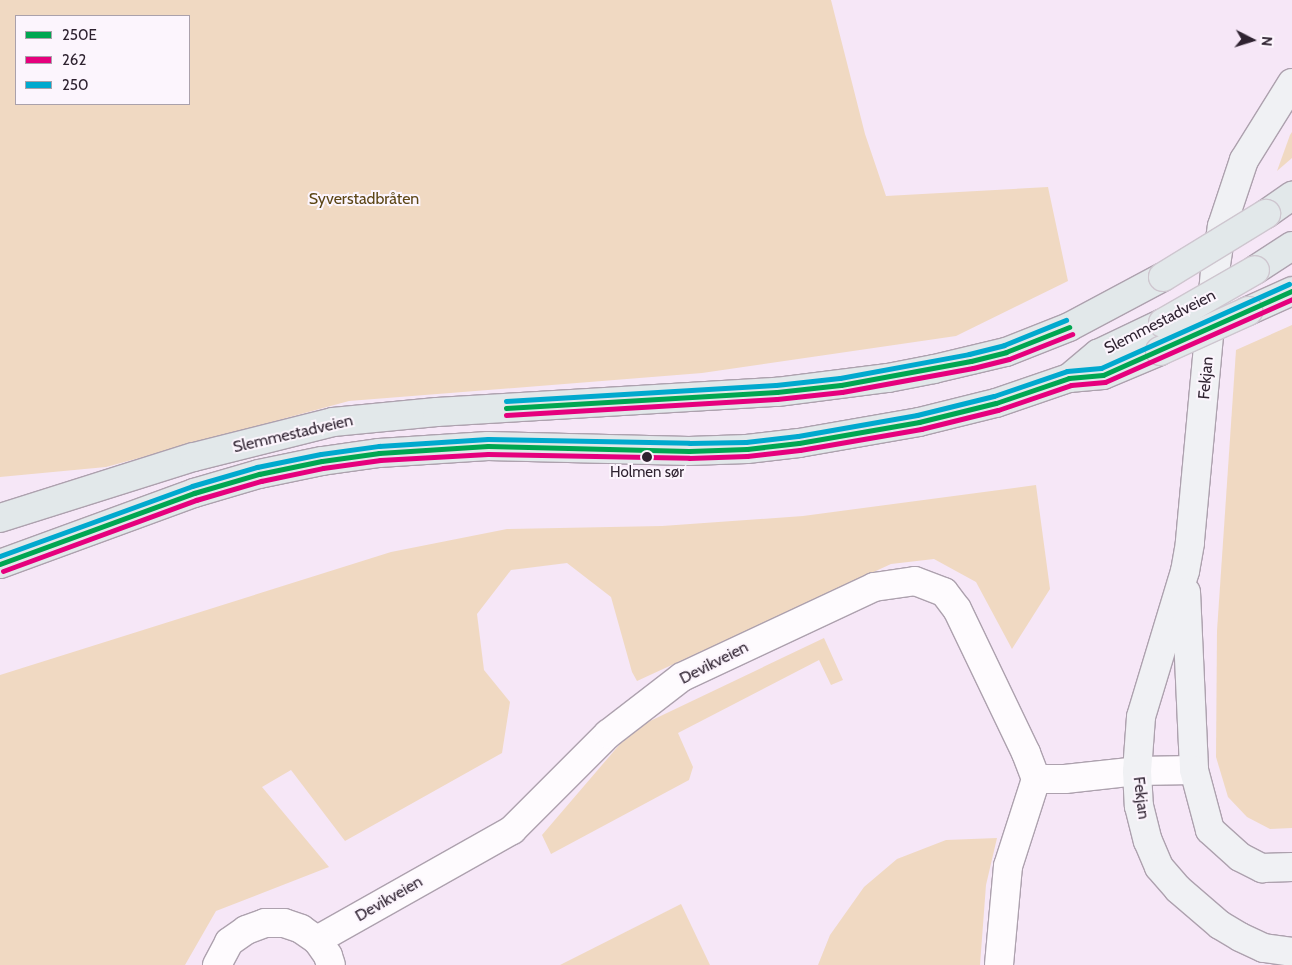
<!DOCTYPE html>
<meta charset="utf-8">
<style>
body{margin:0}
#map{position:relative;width:1292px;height:965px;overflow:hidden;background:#f6e7f7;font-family:Cabin,sans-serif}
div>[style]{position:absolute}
.green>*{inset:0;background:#f0d9c2}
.roads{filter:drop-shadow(1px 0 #ada1ae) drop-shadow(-1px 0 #ada1ae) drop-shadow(0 1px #ada1ae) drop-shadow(0 -1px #ada1ae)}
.street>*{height:28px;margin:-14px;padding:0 14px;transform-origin:14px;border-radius:14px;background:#fefbfe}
.secondary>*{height:28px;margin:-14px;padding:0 14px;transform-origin:14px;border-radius:14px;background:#f0f1f4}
.primary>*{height:28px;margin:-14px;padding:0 14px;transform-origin:14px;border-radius:14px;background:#e2e8ea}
.bridges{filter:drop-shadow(1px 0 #cec6cf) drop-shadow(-1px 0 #cec6cf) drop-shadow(0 1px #cec6cf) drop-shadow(0 -1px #cec6cf)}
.primary-bridge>*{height:28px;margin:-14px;padding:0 14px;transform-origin:14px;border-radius:14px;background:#e2e8ea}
.bus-1>*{height:5px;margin:-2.5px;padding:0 2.5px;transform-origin:2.5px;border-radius:2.5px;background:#00a651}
.bus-2>*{height:5px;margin:-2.5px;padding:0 2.5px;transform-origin:2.5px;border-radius:2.5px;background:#e5007d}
.bus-3>*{height:5px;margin:-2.5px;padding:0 2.5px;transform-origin:2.5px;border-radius:2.5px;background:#00a9ce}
.dots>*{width:14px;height:14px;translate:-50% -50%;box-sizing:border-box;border:2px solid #fcf5fd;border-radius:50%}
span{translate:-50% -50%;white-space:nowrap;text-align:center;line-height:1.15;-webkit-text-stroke:4px #fcf5fd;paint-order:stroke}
.bus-label{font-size:15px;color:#2f2331}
.park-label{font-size:16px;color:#5c4616}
.street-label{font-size:16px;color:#2f2331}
.legend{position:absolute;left:15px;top:15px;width:175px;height:90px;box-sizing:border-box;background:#fcf5fd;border:1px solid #aaa1ab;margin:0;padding:6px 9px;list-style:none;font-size:15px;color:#2f2331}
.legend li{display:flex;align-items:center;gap:10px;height:25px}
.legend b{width:25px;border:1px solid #aaa1ab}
.north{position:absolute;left:1227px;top:15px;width:50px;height:50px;-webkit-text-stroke:4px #fcf5fd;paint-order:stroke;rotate:95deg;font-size:14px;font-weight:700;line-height:20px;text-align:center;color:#2f2331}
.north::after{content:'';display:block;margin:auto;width:18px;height:22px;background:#2f2331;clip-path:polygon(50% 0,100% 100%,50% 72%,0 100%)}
</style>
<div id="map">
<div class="green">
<div style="clip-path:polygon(evenodd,0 0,831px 0,865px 134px,886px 196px,1048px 187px,1068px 281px,956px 336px,702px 373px,349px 401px,106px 467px,0 477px,0 0,16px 16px,189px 16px,189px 104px,16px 104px,16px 16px)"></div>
<div style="clip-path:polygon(1292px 132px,1292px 158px,1277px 171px,1290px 135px)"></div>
<div style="clip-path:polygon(1292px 325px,1292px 828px,1270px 829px,1247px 817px,1228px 797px,1216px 757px,1217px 631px,1236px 350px)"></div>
<div style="clip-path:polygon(1036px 485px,1050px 589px,1012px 649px,976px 582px,934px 559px,891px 564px,637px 681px,632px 672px,611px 597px,567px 563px,511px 570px,477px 614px,484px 670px,510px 702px,502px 753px,345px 841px,291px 770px,262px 787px,329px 867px,216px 911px,185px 965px,0 965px,0 675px,391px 552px,507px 529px,662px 526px,803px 516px)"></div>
<div style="clip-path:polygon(824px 638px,843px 680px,831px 685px,819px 660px,678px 733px,693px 767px,689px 780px,551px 854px,542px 835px,620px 744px,648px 722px)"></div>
<div style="clip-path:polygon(997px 838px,986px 885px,980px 965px,818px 965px,830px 935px,864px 887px,897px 859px,946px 840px)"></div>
<div style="clip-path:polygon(681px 904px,710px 965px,560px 965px)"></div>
</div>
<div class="roads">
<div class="street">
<div style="left:1036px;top:779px;width:29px"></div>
<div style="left:1065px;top:779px;width:72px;rotate:-6.3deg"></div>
<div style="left:1137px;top:771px;width:57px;rotate:-1deg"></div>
<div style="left:317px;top:940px;width:224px;rotate:-29.4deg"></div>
<div style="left:512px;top:830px;width:136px;rotate:-45deg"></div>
<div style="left:608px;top:734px;width:93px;rotate:-37.6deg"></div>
<div style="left:682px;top:677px;width:212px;rotate:-25.1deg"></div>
<div style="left:874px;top:587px;width:41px;rotate:-8.3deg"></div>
<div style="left:915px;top:581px;width:31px;rotate:21deg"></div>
<div style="left:944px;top:592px;width:21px;rotate:53deg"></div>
<div style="left:957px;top:609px;width:160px;rotate:64.4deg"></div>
<div style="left:1026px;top:753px;width:28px;rotate:69deg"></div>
<div style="left:1036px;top:779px;width:91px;rotate:107.8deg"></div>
<div style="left:1008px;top:866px;width:99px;rotate:95.2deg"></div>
<div style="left:217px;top:965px;width:26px;rotate:-62deg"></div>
<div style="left:229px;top:942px;width:21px;rotate:-35deg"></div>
<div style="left:246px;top:930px;width:20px;rotate:-20deg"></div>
<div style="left:265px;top:923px;width:19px"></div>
<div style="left:284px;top:923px;width:18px;rotate:19deg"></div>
<div style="left:301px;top:929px;width:19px;rotate:35deg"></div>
<div style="left:317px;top:940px;width:19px;rotate:55deg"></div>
<div style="left:328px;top:956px;width:9px;rotate:72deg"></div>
</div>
<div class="secondary">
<div style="left:1292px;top:83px;width:91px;rotate:121.9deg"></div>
<div style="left:1244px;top:160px;width:70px;rotate:108.4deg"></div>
<div style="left:1222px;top:226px;width:46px;rotate:98.8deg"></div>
<div style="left:1215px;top:271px;width:273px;rotate:95.3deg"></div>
<div style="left:1190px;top:543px;width:28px;rotate:100deg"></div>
<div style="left:1185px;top:571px;width:152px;rotate:106.8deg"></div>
<div style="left:1141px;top:717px;width:54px;rotate:94.2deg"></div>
<div style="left:1137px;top:771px;width:35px;rotate:87deg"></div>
<div style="left:1139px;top:806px;width:36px;rotate:76deg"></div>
<div style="left:1148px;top:841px;width:28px;rotate:67deg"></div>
<div style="left:1159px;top:867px;width:29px;rotate:49deg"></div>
<div style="left:1178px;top:889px;width:55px;rotate:40.6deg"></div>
<div style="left:1220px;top:925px;width:23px;rotate:31deg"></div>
<div style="left:1240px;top:937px;width:26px;rotate:25deg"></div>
<div style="left:1264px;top:948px;width:28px;rotate:8deg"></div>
<div style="left:1186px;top:592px;width:178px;rotate:87.4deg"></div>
<div style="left:1194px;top:770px;width:62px;rotate:75.1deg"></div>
<div style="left:1210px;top:830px;width:40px;rotate:42deg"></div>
<div style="left:1240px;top:857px;width:25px;rotate:27deg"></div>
<div style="left:1262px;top:868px;width:30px;rotate:-2deg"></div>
</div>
<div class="primary">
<div style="left:1266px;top:214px;width:32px;rotate:-35deg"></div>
<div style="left:1255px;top:270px;width:44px;rotate:-33deg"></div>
<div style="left:1248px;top:311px;width:48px;rotate:-24.4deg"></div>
<div style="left:1069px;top:378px;width:34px;rotate:-5deg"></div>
<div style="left:1103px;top:375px;width:62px;rotate:-22.8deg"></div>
<div style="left:0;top:518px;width:203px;rotate:-17.5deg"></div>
<div style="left:194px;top:457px;width:143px;rotate:-14.1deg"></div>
<div style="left:333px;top:422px;width:104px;rotate:-5.5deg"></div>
<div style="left:437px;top:412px;width:341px;rotate:-3.4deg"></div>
<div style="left:777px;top:392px;width:112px;rotate:-7.2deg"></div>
<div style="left:888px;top:378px;width:47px;rotate:-11.1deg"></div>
<div style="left:934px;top:369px;width:74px;rotate:-13.3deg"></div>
<div style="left:1006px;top:352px;width:68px;rotate:-21.6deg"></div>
<div style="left:1069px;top:327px;width:106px;rotate:-28deg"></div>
<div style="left:0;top:564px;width:207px;rotate:-20.1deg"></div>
<div style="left:194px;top:493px;width:68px;rotate:-16.3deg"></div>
<div style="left:259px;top:474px;width:64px;rotate:-11.7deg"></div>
<div style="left:322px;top:461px;width:58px;rotate:-8deg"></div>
<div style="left:379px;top:453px;width:109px;rotate:-3.7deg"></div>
<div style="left:488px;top:446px;width:201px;rotate:1.4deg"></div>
<div style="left:689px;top:451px;width:58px;rotate:-2deg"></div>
<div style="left:747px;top:449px;width:52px;rotate:-6.6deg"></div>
<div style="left:799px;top:443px;width:122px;rotate:-9.9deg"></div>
<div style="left:919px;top:422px;width:79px;rotate:-13.9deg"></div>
<div style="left:996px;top:403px;width:77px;rotate:-18.9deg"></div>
<div style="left:1069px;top:378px;width:38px;rotate:-40deg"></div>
<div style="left:1098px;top:354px;width:72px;rotate:-25.5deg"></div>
</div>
</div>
<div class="bridges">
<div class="primary-bridge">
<div style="left:1163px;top:277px;width:121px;rotate:-31.5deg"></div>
<div style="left:1163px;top:323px;width:106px;rotate:-29.9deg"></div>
<div style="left:1160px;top:351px;width:97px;rotate:-24.4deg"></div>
</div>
</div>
<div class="bus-1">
<div style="left:506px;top:408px;width:271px;rotate:-3.4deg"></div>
<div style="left:777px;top:392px;width:64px;rotate:-6.2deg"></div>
<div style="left:841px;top:385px;width:132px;rotate:-10.5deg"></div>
<div style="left:971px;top:361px;width:36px;rotate:-14deg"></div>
<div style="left:1006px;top:352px;width:68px;rotate:-21.6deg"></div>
<div style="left:0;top:564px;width:207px;rotate:-20.1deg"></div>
<div style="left:194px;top:493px;width:68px;rotate:-16.3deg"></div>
<div style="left:259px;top:474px;width:64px;rotate:-11.7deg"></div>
<div style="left:322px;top:461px;width:58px;rotate:-8deg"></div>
<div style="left:379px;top:453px;width:109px;rotate:-3.7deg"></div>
<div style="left:488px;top:446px;width:201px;rotate:1.4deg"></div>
<div style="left:689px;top:451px;width:58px;rotate:-2deg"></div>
<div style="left:747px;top:449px;width:52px;rotate:-6.6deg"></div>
<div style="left:799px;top:443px;width:122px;rotate:-9.9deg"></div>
<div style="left:919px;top:422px;width:79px;rotate:-13.9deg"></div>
<div style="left:996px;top:403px;width:77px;rotate:-18.9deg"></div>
<div style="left:1069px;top:378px;width:34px;rotate:-5deg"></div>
<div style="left:1103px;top:375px;width:207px;rotate:-24deg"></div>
</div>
<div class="bus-2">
<div style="left:506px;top:415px;width:271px;rotate:-3.4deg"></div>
<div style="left:777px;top:399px;width:65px;rotate:-6.1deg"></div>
<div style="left:842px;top:392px;width:133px;rotate:-10.4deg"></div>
<div style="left:973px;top:368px;width:37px;rotate:-14deg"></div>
<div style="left:1009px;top:359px;width:68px;rotate:-21.6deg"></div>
<div style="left:3px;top:571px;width:206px;rotate:-20.2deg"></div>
<div style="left:196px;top:500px;width:68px;rotate:-16.3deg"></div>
<div style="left:261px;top:481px;width:63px;rotate:-11.8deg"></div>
<div style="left:323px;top:468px;width:58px;rotate:-8deg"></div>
<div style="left:380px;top:460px;width:108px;rotate:-3.2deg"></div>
<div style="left:488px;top:454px;width:201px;rotate:1.1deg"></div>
<div style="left:689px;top:458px;width:58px;rotate:-2deg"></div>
<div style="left:747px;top:456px;width:53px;rotate:-6.5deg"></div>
<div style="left:800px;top:450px;width:123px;rotate:-9.8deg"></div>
<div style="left:921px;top:429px;width:79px;rotate:-13.9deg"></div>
<div style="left:998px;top:410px;width:77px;rotate:-18.9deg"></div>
<div style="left:1071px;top:385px;width:34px;rotate:-5deg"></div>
<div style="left:1105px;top:382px;width:205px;rotate:-23.9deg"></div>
</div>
<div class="bus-3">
<div style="left:506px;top:401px;width:270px;rotate:-3.4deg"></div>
<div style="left:776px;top:385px;width:64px;rotate:-6.2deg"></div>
<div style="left:840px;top:378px;width:131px;rotate:-10.5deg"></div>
<div style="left:969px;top:354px;width:36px;rotate:-14deg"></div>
<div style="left:1004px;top:345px;width:67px;rotate:-22deg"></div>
<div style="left:0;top:556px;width:204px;rotate:-20deg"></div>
<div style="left:192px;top:486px;width:68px;rotate:-16.3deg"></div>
<div style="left:257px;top:467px;width:65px;rotate:-11.5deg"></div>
<div style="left:321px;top:454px;width:59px;rotate:-7.9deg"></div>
<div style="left:379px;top:446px;width:109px;rotate:-3.7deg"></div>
<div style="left:488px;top:439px;width:201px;rotate:1.1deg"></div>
<div style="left:689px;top:443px;width:57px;rotate:-1deg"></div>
<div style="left:746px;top:442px;width:52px;rotate:-6.6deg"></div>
<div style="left:798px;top:436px;width:121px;rotate:-10deg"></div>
<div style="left:917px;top:415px;width:79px;rotate:-13.9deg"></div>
<div style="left:994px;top:396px;width:77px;rotate:-18.9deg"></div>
<div style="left:1067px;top:371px;width:34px;rotate:-5deg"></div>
<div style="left:1101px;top:368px;width:206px;rotate:-24.1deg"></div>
</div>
<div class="dots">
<div style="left:647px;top:457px;background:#2f2331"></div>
</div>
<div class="bus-label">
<span style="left:647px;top:473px">Holmen sør</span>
</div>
<div class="park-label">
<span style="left:364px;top:199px">Syverstadbråten</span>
</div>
<div class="street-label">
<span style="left:1160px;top:322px;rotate:-27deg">Slemmestadveien</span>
<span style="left:1206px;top:378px;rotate:-85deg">Fekjan</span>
<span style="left:293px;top:434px;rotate:-13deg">Slemmestadveien</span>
<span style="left:714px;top:663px;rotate:-27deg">Devikveien</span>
<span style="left:1141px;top:798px;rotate:83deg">Fekjan</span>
<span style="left:389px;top:899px;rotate:-30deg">Devikveien</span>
</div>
<ul class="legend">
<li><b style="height:6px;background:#00a651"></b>250E</li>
<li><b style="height:6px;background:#e5007d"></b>262</li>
<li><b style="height:6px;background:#00a9ce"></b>250</li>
</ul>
<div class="north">N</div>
</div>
